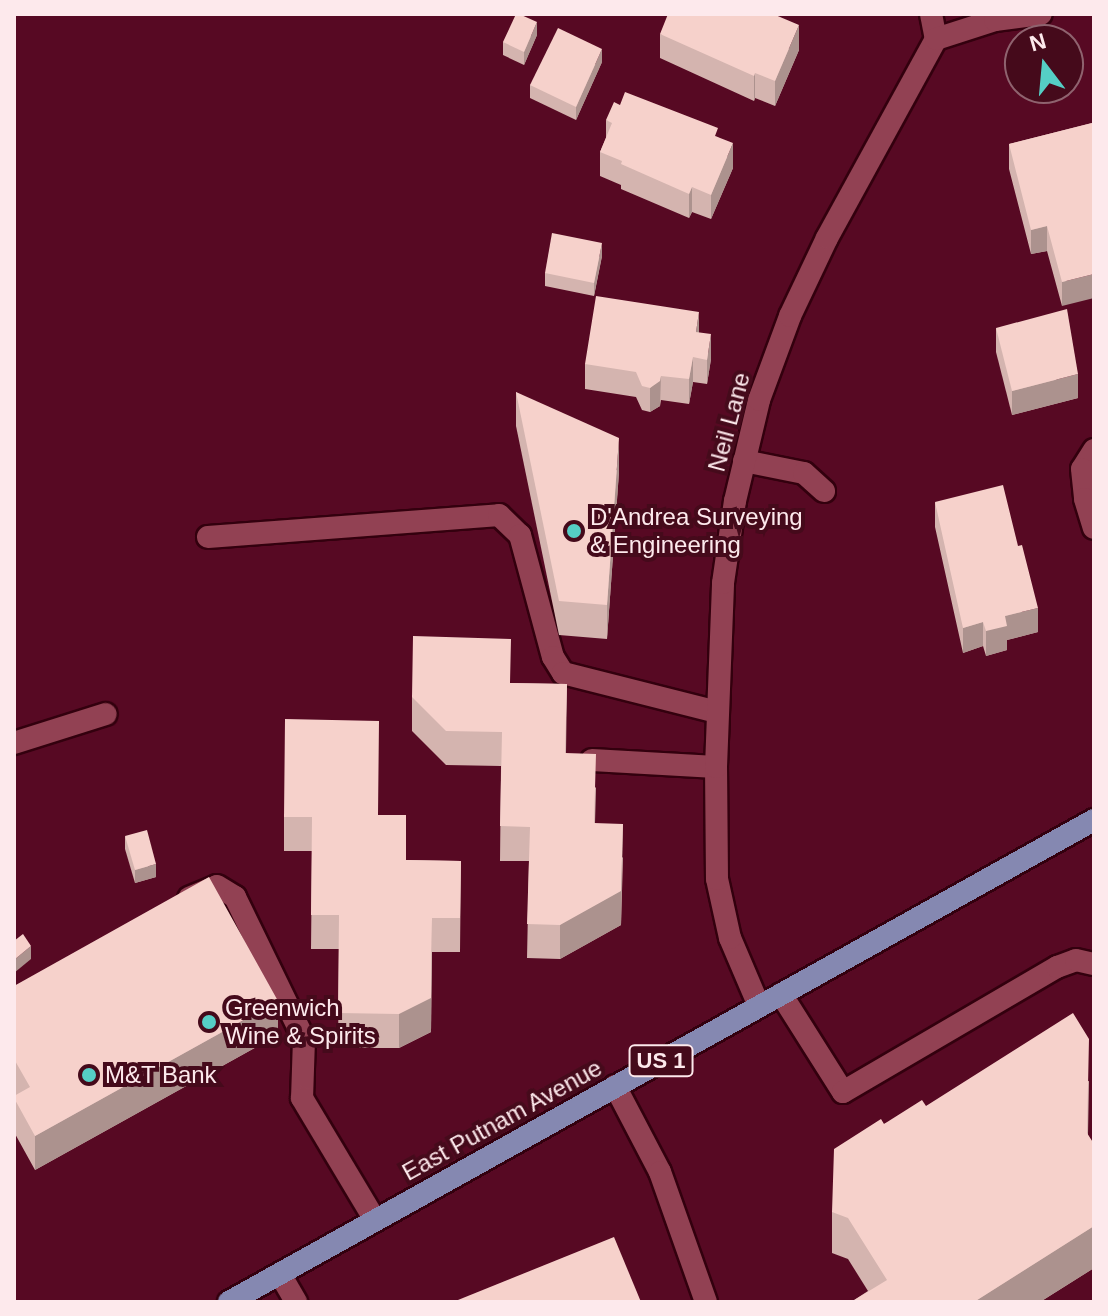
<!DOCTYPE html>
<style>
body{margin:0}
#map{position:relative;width:1108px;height:1316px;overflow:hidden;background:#570923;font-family:Arial,sans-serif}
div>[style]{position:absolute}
.roads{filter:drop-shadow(2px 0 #33000e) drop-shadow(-2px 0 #33000e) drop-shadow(0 2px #33000e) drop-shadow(0 -2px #33000e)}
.service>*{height:22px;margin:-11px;padding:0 11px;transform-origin:11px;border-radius:11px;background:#924153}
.minor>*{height:22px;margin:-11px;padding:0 11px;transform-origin:11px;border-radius:11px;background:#924153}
.primary>*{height:22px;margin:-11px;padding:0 11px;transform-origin:11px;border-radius:11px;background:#8588b1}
.wall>*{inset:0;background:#d4b4af}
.shaded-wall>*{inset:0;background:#ac928e}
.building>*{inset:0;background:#f6d1cb}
.dots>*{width:22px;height:22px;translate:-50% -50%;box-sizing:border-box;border:4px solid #450a1b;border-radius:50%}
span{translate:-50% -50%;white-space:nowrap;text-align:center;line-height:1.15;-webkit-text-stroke:8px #450a1b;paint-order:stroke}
.shield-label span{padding:2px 6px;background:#450a1b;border:2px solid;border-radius:6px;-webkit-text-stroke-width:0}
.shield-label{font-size:22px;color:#fde9ec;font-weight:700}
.street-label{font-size:24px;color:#fde9ec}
.poi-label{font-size:24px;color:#fde9ec}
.left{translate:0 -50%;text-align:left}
.frame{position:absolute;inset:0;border:16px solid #fde9ec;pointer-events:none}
.north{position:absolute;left:1004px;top:24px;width:80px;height:80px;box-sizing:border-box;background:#450a1b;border:2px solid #8f636f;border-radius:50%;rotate:344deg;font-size:22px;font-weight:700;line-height:32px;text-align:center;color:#fde9ec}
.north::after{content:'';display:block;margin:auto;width:28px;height:36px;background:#55cec5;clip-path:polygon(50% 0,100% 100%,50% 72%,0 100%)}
</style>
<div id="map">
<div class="roads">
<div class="service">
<div style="left:1094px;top:450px;width:22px;rotate:122deg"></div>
<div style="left:1082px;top:469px;width:30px;rotate:84deg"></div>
<div style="left:1085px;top:499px;width:30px;rotate:73deg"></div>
<div style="left:744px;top:461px;width:61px;rotate:11.3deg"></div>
<div style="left:804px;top:473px;width:27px;rotate:42deg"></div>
<div style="left:208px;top:537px;width:292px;rotate:-4.3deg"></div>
<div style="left:499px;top:515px;width:29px;rotate:44deg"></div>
<div style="left:520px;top:535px;width:126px;rotate:74.9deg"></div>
<div style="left:553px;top:657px;width:19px;rotate:58deg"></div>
<div style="left:563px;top:673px;width:159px;rotate:14.2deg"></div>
<div style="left:14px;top:743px;width:96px;rotate:-17.5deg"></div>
<div style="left:592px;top:760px;width:124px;rotate:3.2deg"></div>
<div style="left:189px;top:898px;width:30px;rotate:-23deg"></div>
<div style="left:217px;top:886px;width:21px;rotate:31deg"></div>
<div style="left:235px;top:897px;width:158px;rotate:64.1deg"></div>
<div style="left:304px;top:1039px;width:59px;rotate:91.9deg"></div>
<div style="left:302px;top:1098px;width:142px;rotate:59.1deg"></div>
<div style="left:781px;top:994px;width:116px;rotate:57.7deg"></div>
<div style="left:843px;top:1092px;width:248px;rotate:-30.3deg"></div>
<div style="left:1057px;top:967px;width:20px;rotate:-20deg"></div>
<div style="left:1076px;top:960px;width:18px;rotate:13deg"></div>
<div style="left:615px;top:1086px;width:97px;rotate:62.4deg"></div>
<div style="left:660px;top:1172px;width:138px;rotate:70.5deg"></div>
<div style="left:280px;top:1274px;width:32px;rotate:60deg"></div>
</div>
<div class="minor">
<div style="left:931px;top:14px;width:25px;rotate:79deg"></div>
<div style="left:759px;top:1006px;width:74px;rotate:-113.1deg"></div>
<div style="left:730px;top:938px;width:60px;rotate:-102.4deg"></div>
<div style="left:717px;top:879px;width:112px;rotate:-90.5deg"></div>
<div style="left:716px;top:767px;width:184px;rotate:-87.8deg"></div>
<div style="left:723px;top:583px;width:83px;rotate:-81.7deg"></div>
<div style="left:735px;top:501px;width:104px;rotate:-76.6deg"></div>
<div style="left:759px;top:400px;width:90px;rotate:-69.7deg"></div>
<div style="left:790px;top:316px;width:86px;rotate:-64.6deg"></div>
<div style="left:827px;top:238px;width:227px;rotate:-61.3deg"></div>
<div style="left:936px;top:39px;width:62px;rotate:-17.9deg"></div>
<div style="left:995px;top:20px;width:46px;rotate:-7.4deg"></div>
</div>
<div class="primary">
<div style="left:229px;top:1302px;width:990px;rotate:-29.13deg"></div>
</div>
</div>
<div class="wall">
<div style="clip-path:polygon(660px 34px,799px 50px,775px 106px,755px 98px,754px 101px,660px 58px)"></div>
<div style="clip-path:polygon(537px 35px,524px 65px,503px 55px,503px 42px)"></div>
<div style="clip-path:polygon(602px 62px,576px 120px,530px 98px,530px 85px)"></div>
<div style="clip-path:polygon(606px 120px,718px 137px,733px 168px,711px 219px,692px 212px,689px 218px,621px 189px,621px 185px,600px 176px,600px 152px,606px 138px)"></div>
<div style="clip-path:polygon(1092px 123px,1062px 306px,1047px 251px,1031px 254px,1009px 169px,1009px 144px)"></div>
<div style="clip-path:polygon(602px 256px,594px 296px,545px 286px,545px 273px)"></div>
<div style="clip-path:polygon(996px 328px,1078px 398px,1012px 415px,996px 352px)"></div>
<div style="clip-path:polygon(699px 333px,711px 359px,707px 384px,693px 382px,689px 404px,661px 400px,660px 406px,650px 412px,642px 410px,636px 397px,585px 389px,585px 364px)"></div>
<div style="clip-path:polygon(516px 392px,619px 472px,607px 639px,559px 635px,516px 426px)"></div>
<div style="clip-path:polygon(935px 502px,1038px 632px,1007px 640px,1007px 650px,986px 656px,983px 646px,963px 653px,935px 527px)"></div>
<div style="clip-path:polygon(511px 683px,567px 684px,566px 753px,596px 788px,595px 823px,623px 858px,621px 925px,560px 959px,527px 958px,529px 861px,500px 861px,501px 766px,446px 765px,412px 731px,412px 697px)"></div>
<div style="clip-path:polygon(378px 815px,406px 860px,461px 861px,460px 952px,432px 952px,431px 1032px,399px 1048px,338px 1048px,339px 949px,311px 949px,312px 851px,284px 851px,284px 817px)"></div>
<div style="clip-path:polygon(125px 836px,156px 877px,135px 883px,125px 849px)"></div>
<div style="clip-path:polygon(14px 986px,278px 1035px,35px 1170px,14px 1132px,14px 1096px,15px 1095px,14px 1093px)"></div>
<div style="clip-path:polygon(1089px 1081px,1088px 1134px,1094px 1268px,1040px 1302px,851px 1302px,868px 1291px,848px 1259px,832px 1253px,832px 1212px,884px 1124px,926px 1106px)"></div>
</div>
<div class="shaded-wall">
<div style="clip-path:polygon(537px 22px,537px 35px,524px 65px,524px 52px)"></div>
<div style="clip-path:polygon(799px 25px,799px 50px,775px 106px,775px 81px)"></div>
<div style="clip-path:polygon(602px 49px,602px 62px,576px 120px,576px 107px)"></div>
<div style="clip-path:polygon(755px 73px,755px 98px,754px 101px,754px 76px)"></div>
<div style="clip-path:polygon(733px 143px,733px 168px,711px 219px,711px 195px)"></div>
<div style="clip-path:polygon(692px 187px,692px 212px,689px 218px,689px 194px)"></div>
<div style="clip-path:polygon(1047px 226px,1047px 251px,1031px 254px,1031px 230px)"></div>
<div style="clip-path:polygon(602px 243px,602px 256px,594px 296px,594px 283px)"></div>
<div style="clip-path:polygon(1094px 274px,1094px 298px,1062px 306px,1062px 282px)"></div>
<div style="clip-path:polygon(699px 312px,699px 336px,696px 332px)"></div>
<div style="clip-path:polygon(711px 334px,711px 359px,707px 384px,707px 360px)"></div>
<div style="clip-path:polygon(693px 357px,693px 382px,689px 404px,689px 379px)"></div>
<div style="clip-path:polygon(1078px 374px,1078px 398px,1012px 415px,1012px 391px)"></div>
<div style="clip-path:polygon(661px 376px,660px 406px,650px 412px,650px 388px)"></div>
<div style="clip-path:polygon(619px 438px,619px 472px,607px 639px,607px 605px)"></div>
<div style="clip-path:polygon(1038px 608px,1038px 632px,1007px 640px,1007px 650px,986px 656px,986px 631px,1005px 616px)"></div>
<div style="clip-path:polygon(983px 622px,983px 646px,963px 653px,963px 628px)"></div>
<div style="clip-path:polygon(623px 824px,621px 925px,560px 959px,560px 925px)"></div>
<div style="clip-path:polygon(156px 864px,156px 877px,135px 883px,135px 870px)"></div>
<div style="clip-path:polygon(432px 918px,431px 1032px,399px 1048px,399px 1014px)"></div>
<div style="clip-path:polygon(31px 946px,31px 959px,14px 973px,14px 960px)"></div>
<div style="clip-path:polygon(278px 1001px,278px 1035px,35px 1170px,35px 1136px)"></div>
<div style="clip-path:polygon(1094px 1226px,1094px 1268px,1040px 1302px,974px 1302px)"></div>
</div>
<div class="building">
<div style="clip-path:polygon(516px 14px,519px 14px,537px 22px,524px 52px,503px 42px)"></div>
<div style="clip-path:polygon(668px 14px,773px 14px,799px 25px,775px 81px,755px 73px,754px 76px,660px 34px)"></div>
<div style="clip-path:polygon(558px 28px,602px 49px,576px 107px,530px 85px)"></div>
<div style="clip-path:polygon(625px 92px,718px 128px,715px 136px,733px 143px,711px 195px,692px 187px,689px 194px,621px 164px,622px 161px,600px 152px,612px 123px,606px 120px,614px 102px,620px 105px)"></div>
<div style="clip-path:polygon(1092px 123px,1094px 131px,1094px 274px,1062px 282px,1047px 226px,1031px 230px,1009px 144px)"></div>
<div style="clip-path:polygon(552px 233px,602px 243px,594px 283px,545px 273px)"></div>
<div style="clip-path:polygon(596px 296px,699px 312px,696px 332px,711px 334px,707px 360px,693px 357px,689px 379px,661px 376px,660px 381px,650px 388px,642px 386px,636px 372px,585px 364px)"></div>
<div style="clip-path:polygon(1067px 309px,1078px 374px,1012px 391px,996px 328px)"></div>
<div style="clip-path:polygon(516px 392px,619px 438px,607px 605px,559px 601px)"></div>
<div style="clip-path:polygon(1003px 485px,1018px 546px,1022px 545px,1038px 608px,1005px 616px,1007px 626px,986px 631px,983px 622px,963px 628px,935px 502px)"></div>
<div style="clip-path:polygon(413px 636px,511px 639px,510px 683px,567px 684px,565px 753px,596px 754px,594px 823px,623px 824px,621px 891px,560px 925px,527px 924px,530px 827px,500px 826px,502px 732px,446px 731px,412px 697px)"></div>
<div style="clip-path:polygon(285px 719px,379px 721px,378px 815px,406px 815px,406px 860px,461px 861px,460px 918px,432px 918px,431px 998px,399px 1014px,338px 1013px,339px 915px,311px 915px,312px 817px,284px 817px)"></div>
<div style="clip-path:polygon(147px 830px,156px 864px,135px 870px,125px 836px)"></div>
<div style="clip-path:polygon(209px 877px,278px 1001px,35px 1136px,14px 1098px,14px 1096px,30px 1087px,14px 1059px,14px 986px)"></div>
<div style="clip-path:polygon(23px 934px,31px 946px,14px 960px,14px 941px)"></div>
<div style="clip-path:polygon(1073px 1013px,1089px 1039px,1087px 1133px,1094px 1144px,1094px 1226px,974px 1302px,851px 1302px,887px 1280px,848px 1218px,832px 1212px,834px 1149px,881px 1119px,884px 1124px,922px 1100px,926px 1106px)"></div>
<div style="clip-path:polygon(614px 1237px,641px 1302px,453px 1302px)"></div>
</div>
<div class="dots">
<div style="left:574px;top:531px;background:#55cec5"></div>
<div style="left:209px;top:1022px;background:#55cec5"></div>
<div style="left:89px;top:1075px;background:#55cec5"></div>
</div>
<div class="shield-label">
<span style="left:661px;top:1061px">US 1</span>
</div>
<div class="street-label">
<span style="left:729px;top:422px;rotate:-75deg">Neil Lane</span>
<span style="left:502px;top:1120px;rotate:-29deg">East Putnam Avenue</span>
</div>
<div class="poi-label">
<span class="left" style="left:590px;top:531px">D'Andrea Surveying<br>&amp; Engineering</span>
<span class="left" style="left:225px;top:1022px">Greenwich<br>Wine &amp; Spirits</span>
<span class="left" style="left:105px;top:1075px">M&amp;T Bank</span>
</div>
<div class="frame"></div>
<div class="north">N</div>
</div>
